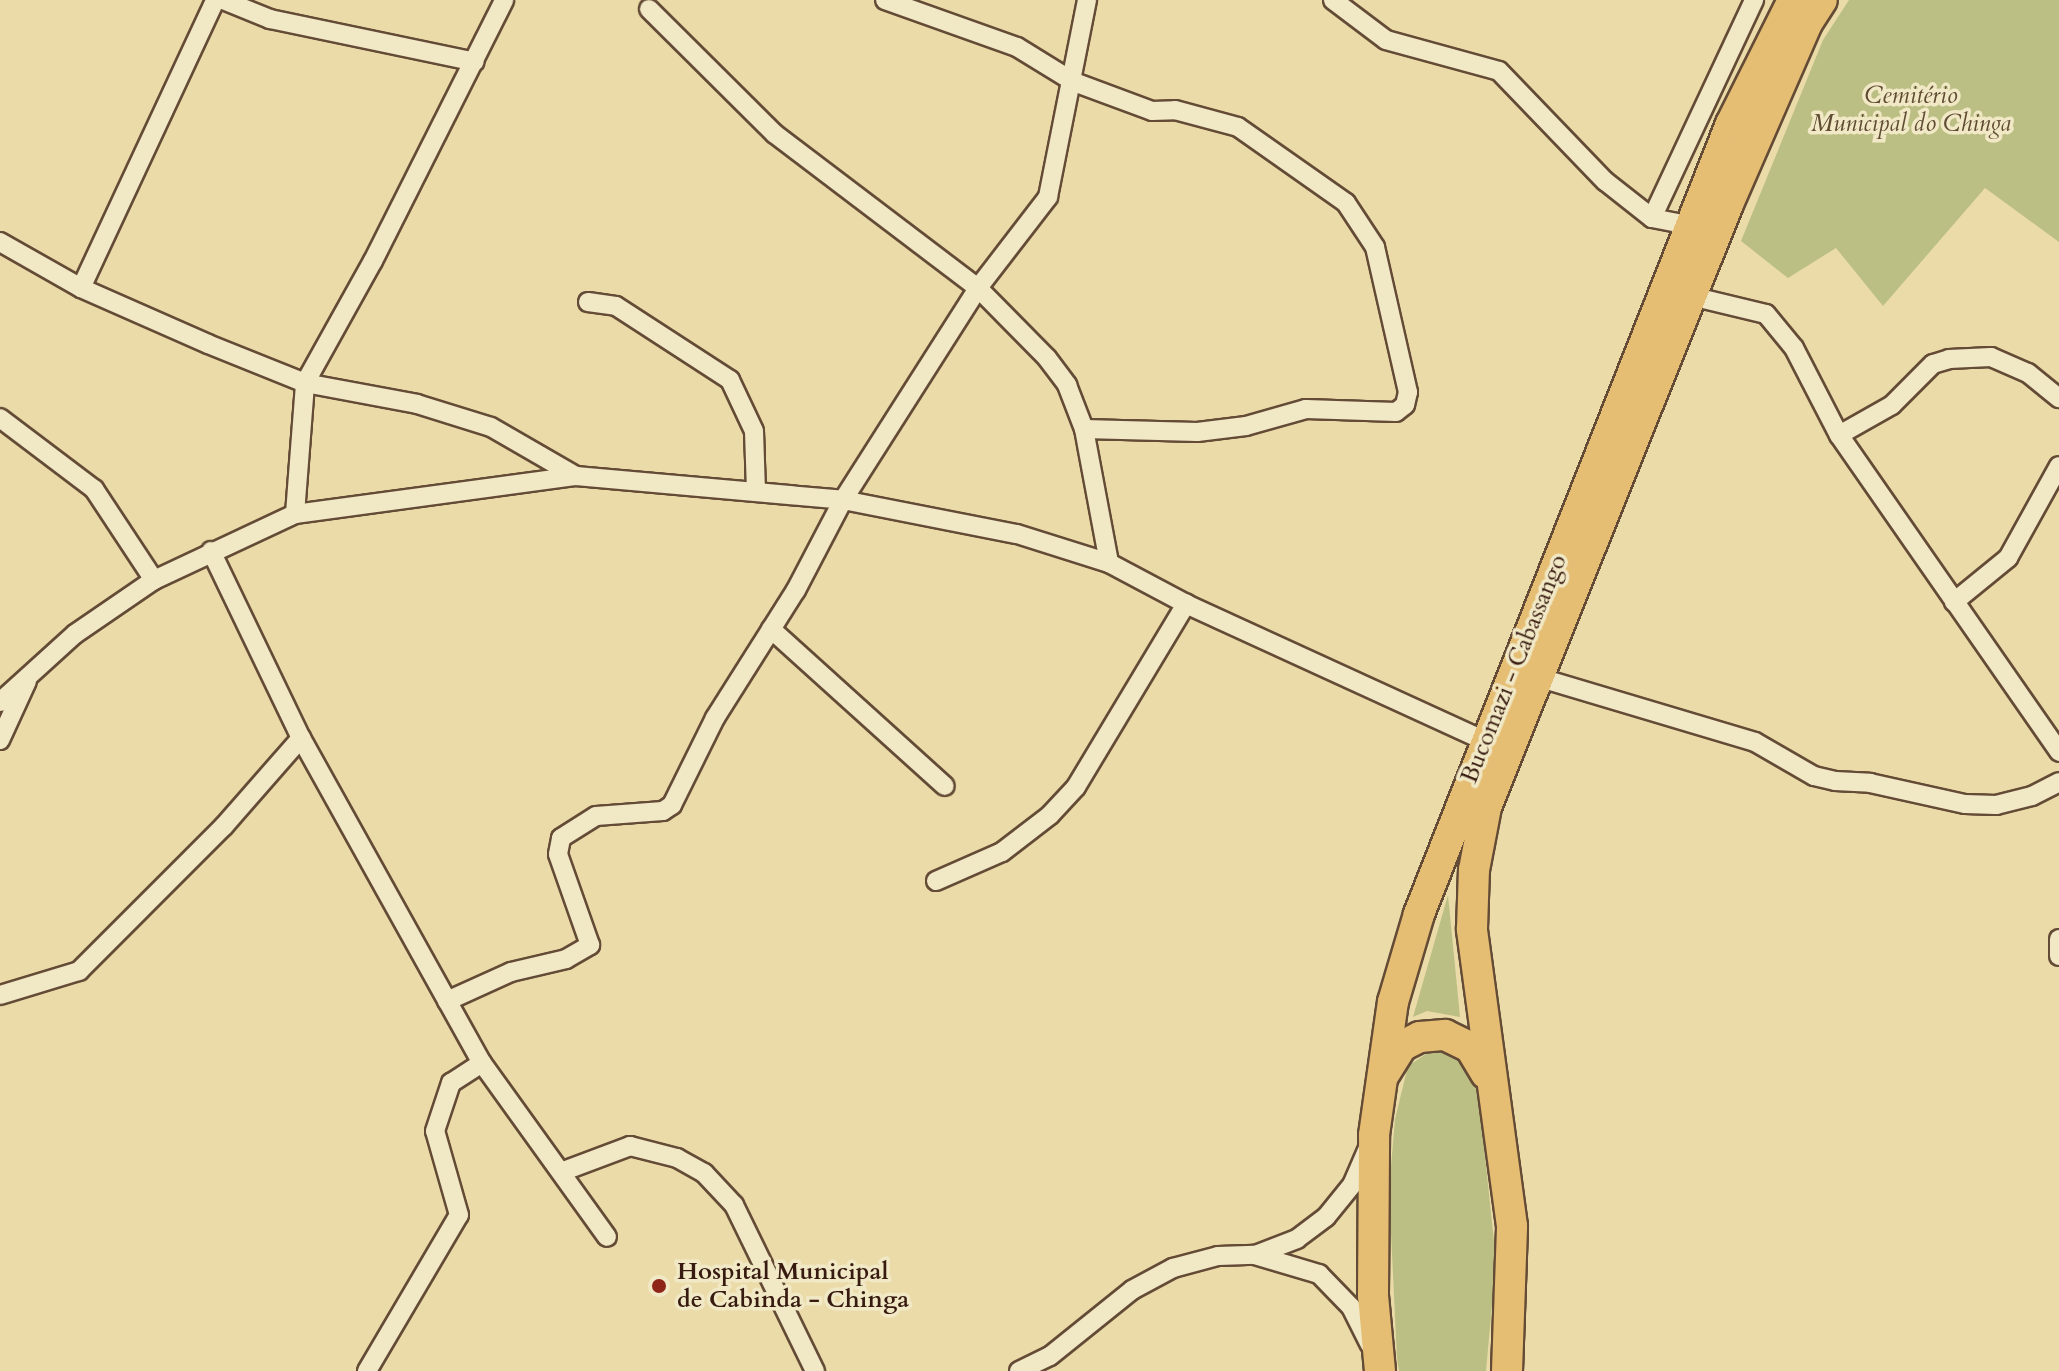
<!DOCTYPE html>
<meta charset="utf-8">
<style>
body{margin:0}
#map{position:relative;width:2059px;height:1371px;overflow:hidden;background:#eadba8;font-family:Cardo,serif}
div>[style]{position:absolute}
.green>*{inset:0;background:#bbbf84}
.roads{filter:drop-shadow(2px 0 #644b36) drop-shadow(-2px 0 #644b36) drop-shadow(0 2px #644b36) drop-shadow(0 -2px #644b36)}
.minor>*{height:18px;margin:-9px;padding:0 9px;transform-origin:9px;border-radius:9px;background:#f1e8c6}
.primary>*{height:30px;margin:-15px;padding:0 15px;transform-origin:15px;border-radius:15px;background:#e5be74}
.dots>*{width:22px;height:22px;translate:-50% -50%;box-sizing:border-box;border:4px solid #f1e8c6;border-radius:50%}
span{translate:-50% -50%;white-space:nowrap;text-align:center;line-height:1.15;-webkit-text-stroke:7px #f1e8c6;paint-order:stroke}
.park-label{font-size:24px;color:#5f4c33;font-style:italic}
.street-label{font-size:24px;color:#371b10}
.poi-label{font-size:24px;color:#371b10;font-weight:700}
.left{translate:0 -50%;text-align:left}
</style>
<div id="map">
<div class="green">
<div style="clip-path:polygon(1849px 0,2059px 0,2059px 242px,1985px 188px,1883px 306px,1836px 248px,1788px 278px,1741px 241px,1823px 40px)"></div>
<div style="clip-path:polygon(1448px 895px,1460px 1017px,1427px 1011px,1413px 1017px)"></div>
<div style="clip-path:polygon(1435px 1048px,1452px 1050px,1469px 1063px,1478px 1089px,1496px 1261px,1486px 1371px,1399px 1371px,1397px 1358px,1389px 1191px,1395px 1119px,1408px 1066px)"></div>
</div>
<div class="roads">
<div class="minor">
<div style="left:223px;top:0;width:51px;rotate:22deg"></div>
<div style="left:270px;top:19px;width:209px;rotate:11.8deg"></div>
<div style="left:885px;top:0;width:140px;rotate:19.6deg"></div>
<div style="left:1017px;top:47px;width:67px;rotate:31.6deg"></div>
<div style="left:1074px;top:82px;width:83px;rotate:20.4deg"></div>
<div style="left:1152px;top:111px;width:23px;rotate:-2deg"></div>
<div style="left:1175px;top:110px;width:65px;rotate:15.1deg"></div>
<div style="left:1238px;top:127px;width:132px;rotate:35.1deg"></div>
<div style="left:1346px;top:203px;width:53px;rotate:56.6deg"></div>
<div style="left:1375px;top:247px;width:149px;rotate:77.2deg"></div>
<div style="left:1408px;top:392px;width:13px;rotate:103deg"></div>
<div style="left:1405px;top:405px;width:11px;rotate:142deg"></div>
<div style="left:1396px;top:412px;width:90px;rotate:-178.1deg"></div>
<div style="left:1306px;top:409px;width:62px;rotate:164.2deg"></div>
<div style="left:1246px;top:426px;width:49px;rotate:173deg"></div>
<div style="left:1197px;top:432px;width:113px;rotate:-178.5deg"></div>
<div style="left:1333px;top:0;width:66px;rotate:37deg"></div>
<div style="left:1386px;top:40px;width:117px;rotate:15.3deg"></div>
<div style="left:1499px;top:71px;width:153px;rotate:46.1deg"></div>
<div style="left:1605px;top:181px;width:60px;rotate:38.2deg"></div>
<div style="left:1652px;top:218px;width:42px;rotate:11deg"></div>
<div style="left:649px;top:9px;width:177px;rotate:44.8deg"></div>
<div style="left:775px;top:134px;width:255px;rotate:37.2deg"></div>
<div style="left:978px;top:288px;width:98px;rotate:45.4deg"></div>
<div style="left:1047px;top:358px;width:34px;rotate:53deg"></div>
<div style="left:1067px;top:385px;width:47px;rotate:68.9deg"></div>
<div style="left:1084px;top:429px;width:136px;rotate:79.4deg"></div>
<div style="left:1652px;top:218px;width:241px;rotate:-64.9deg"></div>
<div style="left:0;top:242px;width:93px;rotate:29.6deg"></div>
<div style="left:81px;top:288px;width:139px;rotate:23.8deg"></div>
<div style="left:208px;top:344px;width:105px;rotate:21.9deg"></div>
<div style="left:305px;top:383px;width:114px;rotate:10.6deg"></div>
<div style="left:417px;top:404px;width:77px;rotate:17.3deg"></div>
<div style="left:491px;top:427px;width:98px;rotate:30deg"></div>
<div style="left:81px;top:288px;width:318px;rotate:-65deg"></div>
<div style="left:1691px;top:296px;width:77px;rotate:13.5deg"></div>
<div style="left:1766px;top:314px;width:44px;rotate:50.5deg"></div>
<div style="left:1794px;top:348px;width:98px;rotate:62.7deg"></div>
<div style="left:1839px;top:435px;width:386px;rotate:55.2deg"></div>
<div style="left:588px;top:302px;width:28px;rotate:8deg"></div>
<div style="left:616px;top:306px;width:136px;rotate:33deg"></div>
<div style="left:730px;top:380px;width:56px;rotate:64.8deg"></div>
<div style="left:754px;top:431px;width:61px;rotate:88.1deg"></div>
<div style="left:0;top:418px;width:118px;rotate:37.1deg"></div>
<div style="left:94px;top:489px;width:109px;rotate:56.6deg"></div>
<div style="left:1839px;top:435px;width:61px;rotate:-29.5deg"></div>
<div style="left:1892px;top:405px;width:58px;rotate:-45deg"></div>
<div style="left:1933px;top:364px;width:17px;rotate:-17deg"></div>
<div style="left:1949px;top:359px;width:42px;rotate:-2.7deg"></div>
<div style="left:1991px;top:357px;width:40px;rotate:23.4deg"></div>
<div style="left:2028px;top:373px;width:40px;rotate:39deg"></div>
<div style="left:295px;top:514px;width:131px;rotate:-85.6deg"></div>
<div style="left:305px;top:383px;width:140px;rotate:-60.9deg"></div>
<div style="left:373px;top:261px;width:292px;rotate:-63.3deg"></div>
<div style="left:211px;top:551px;width:208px;rotate:64.3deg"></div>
<div style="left:301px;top:738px;width:372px;rotate:60.9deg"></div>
<div style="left:482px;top:1063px;width:214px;rotate:54.3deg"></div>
<div style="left:1954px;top:602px;width:70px;rotate:-39.2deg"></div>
<div style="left:2008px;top:558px;width:105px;rotate:-61deg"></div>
<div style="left:771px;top:629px;width:234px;rotate:42.1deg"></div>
<div style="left:1537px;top:677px;width:227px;rotate:16.6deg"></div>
<div style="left:1755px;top:742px;width:68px;rotate:30deg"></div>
<div style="left:1814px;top:776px;width:22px;rotate:13deg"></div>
<div style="left:1835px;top:781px;width:35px;rotate:3deg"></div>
<div style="left:1870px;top:783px;width:97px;rotate:12.5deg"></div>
<div style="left:1965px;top:804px;width:31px;rotate:2deg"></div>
<div style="left:1996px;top:805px;width:37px;rotate:-14deg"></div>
<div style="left:2032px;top:796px;width:30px;rotate:-27deg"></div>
<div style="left:0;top:702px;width:101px;rotate:-42.2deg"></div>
<div style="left:75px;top:634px;width:96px;rotate:-34.4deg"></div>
<div style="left:154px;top:580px;width:156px;rotate:-25.1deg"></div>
<div style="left:295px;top:514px;width:284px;rotate:-7.7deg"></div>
<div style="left:576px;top:476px;width:268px;rotate:5.1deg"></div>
<div style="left:843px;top:500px;width:177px;rotate:11.1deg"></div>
<div style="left:1017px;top:534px;width:96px;rotate:17.5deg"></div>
<div style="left:1109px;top:563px;width:87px;rotate:28deg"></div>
<div style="left:1186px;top:604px;width:329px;rotate:24.6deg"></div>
<div style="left:0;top:740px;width:65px;rotate:-65.4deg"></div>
<div style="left:936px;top:881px;width:72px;rotate:-23.7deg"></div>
<div style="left:1002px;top:852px;width:61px;rotate:-37.6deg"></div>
<div style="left:1050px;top:815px;width:38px;rotate:-47deg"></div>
<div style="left:1076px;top:787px;width:214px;rotate:-59deg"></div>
<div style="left:2059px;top:939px;width:17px;rotate:90deg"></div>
<div style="left:0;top:995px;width:83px;rotate:-16.9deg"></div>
<div style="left:79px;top:971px;width:205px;rotate:-45deg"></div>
<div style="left:224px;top:826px;width:117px;rotate:-48.8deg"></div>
<div style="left:447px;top:1001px;width:70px;rotate:-24.4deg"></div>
<div style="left:511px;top:972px;width:57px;rotate:-13.3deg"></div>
<div style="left:566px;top:959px;width:28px;rotate:-30deg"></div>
<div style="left:590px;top:945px;width:96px;rotate:-109.4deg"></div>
<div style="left:558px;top:854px;width:16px;rotate:-79deg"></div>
<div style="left:561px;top:838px;width:41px;rotate:-32.2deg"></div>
<div style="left:596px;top:816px;width:67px;rotate:-4.3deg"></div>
<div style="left:663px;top:811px;width:11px;rotate:-34deg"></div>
<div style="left:672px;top:805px;width:97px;rotate:-63.7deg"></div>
<div style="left:715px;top:718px;width:151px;rotate:-57.7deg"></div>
<div style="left:796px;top:590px;width:102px;rotate:-62.4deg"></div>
<div style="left:843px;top:500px;width:251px;rotate:-57.5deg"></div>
<div style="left:978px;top:288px;width:115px;rotate:-52.4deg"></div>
<div style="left:1048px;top:197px;width:201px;rotate:-78.8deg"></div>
<div style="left:1368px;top:1148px;width:40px;rotate:113.4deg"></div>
<div style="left:1352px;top:1185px;width:41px;rotate:129.1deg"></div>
<div style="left:1326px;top:1217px;width:36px;rotate:143deg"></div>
<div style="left:1297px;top:1239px;width:45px;rotate:159.1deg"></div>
<div style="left:1255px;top:1255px;width:67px;rotate:16.5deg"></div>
<div style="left:1319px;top:1274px;width:46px;rotate:45.9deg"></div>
<div style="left:1351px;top:1307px;width:42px;rotate:63.4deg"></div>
<div style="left:561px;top:1172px;width:74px;rotate:-20.6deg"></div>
<div style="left:630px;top:1146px;width:49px;rotate:14.3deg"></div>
<div style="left:677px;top:1158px;width:31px;rotate:29deg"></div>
<div style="left:704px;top:1173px;width:44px;rotate:46.8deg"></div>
<div style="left:734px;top:1205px;width:185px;rotate:64deg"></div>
<div style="left:367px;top:1371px;width:181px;rotate:-59.5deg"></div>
<div style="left:459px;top:1215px;width:87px;rotate:-105.9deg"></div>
<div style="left:435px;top:1131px;width:51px;rotate:-71.6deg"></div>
<div style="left:451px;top:1083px;width:37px;rotate:-33deg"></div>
<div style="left:1019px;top:1371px;width:34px;rotate:-26deg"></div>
<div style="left:1050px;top:1356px;width:105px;rotate:-38.8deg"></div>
<div style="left:1132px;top:1290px;width:47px;rotate:-28.2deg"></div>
<div style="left:1173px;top:1268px;width:47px;rotate:-14.9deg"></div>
<div style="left:1218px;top:1256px;width:37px;rotate:-2deg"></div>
</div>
<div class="primary">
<div style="left:1383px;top:1076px;width:36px;rotate:-58deg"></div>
<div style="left:1402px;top:1046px;width:20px;rotate:-27deg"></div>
<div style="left:1420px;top:1037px;width:25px;rotate:-5deg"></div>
<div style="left:1445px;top:1035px;width:28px;rotate:26deg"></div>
<div style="left:1470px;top:1047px;width:31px;rotate:59deg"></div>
<div style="left:1380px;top:1371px;width:76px;rotate:-95.3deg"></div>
<div style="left:1373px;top:1295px;width:160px;rotate:-89.6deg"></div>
<div style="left:1374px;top:1135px;width:134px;rotate:-81.9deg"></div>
<div style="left:1393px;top:1002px;width:92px;rotate:-73.5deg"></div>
<div style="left:1419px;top:914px;width:849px;rotate:-68.45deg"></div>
<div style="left:1731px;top:124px;width:139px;rotate:-63.4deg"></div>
<div style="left:1507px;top:1371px;width:145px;rotate:-88deg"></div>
<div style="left:1512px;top:1226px;width:300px;rotate:-97.7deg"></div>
<div style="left:1472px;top:929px;width:59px;rotate:-88.1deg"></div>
<div style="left:1474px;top:870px;width:64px;rotate:-79.2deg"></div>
<div style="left:1486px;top:807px;width:650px;rotate:-68.13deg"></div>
<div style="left:1728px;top:204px;width:197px;rotate:-66.4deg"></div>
<div style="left:1807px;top:23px;width:27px;rotate:-57deg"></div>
</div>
</div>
<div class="dots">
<div style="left:659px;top:1286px;background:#8f2418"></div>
</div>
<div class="park-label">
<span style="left:1911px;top:110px">Cemitério<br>Municipal do Chinga</span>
</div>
<div class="street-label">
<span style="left:1514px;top:669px;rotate:-68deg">Bucomazi - Cabassango</span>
</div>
<div class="poi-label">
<span class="left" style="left:677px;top:1286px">Hospital Municipal<br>de Cabinda - Chinga</span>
</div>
</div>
